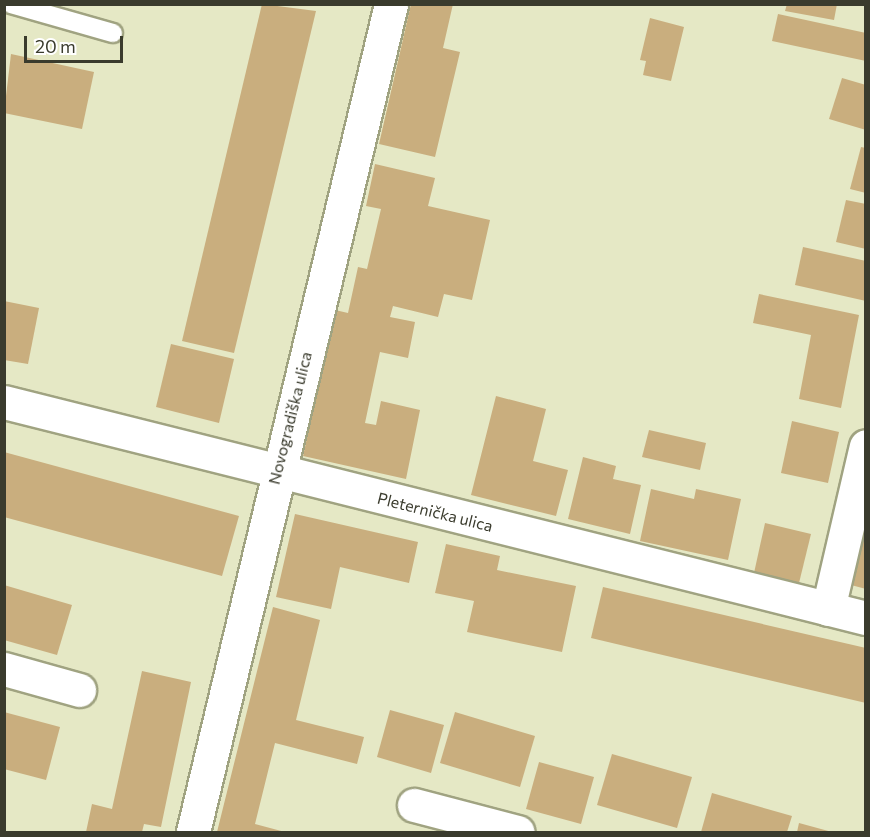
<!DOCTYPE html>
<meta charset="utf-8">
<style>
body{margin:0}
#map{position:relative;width:870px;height:837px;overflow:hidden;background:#e5e8c5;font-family:Commissioner,sans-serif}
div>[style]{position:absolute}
.building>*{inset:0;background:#c9ae7e}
.roads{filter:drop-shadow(2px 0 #a0a381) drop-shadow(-2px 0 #a0a381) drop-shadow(0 2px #a0a381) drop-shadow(0 -2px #a0a381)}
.lane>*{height:18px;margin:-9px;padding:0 9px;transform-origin:9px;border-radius:9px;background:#fff}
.street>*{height:33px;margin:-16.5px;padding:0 16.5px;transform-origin:16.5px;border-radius:16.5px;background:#fff}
span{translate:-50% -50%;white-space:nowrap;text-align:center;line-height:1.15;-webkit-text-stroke:4.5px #fff;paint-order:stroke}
.street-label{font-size:16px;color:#3a3b2d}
.frame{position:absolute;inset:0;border:6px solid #3a3b2d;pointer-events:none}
.scale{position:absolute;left:24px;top:36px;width:99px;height:27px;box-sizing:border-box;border:3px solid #3a3b2d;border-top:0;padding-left:8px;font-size:18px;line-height:21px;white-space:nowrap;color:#3a3b2d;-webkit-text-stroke:4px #fff;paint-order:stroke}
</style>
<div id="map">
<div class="building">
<div style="clip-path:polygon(262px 4px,316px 11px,234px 353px,182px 341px)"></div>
<div style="clip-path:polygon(411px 4px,453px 4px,443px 48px,460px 52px,435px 157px,379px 144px)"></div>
<div style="clip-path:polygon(787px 4px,837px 4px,834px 20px,785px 11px)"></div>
<div style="clip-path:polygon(778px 14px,866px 33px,866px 61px,772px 41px)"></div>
<div style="clip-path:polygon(650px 18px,684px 27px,671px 81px,643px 75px,646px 61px,640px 60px)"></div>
<div style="clip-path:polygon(11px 54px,94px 72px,82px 129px,4px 113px)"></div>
<div style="clip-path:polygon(842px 78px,866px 85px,866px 130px,829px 119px)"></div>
<div style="clip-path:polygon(861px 147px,866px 148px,866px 193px,850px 189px)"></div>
<div style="clip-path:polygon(375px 164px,435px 178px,428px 206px,490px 220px,472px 300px,444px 294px,438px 317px,393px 306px,390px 317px,415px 322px,408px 358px,380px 352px,365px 423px,376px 425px,381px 401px,420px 410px,406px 479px,303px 456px,335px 310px,348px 313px,358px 267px,367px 269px,381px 209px,366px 206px)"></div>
<div style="clip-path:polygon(846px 200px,866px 204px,866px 249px,836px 242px)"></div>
<div style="clip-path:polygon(803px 247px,866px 261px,866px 301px,795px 285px)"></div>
<div style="clip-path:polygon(759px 294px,859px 315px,841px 408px,799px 399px,811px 335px,753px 323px)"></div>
<div style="clip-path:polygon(4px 301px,39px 308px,28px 364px,4px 360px)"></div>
<div style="clip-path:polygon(171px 344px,234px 359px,219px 423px,156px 407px)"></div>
<div style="clip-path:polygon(496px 396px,546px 409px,533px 461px,568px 470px,556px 516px,471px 495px)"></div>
<div style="clip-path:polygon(792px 421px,839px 432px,828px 483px,781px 473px)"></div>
<div style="clip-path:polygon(649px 430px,706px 443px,700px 470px,642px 457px)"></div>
<div style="clip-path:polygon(4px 452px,239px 516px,222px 576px,4px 517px)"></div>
<div style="clip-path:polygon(583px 457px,616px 466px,613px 479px,641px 485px,630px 534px,568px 519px)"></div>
<div style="clip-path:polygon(651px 489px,694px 499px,696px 489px,741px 499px,728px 560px,640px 541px)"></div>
<div style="clip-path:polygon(295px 514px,418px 542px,409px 583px,340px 567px,331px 609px,276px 597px)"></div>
<div style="clip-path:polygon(765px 523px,811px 534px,799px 583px,754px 573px)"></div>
<div style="clip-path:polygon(865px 525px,866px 525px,866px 589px,851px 585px)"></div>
<div style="clip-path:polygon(446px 544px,500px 556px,497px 570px,576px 586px,562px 652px,467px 632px,474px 601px,435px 593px)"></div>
<div style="clip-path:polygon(4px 585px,72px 605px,57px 655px,4px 640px)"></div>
<div style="clip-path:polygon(603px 587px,866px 648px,866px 703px,591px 638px)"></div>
<div style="clip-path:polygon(273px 607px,320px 620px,296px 720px,364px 737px,357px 764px,275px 743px,255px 824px,285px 832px,217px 832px)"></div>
<div style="clip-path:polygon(142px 671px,191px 682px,161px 827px,144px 824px,142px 832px,86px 832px,92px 804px,112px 809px)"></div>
<div style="clip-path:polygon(390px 710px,444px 725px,431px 773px,377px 757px)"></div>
<div style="clip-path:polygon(4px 712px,60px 727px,46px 780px,4px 769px)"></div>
<div style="clip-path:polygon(455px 712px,535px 736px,520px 787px,440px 763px)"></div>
<div style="clip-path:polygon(612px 754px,692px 777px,677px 828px,597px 805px)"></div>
<div style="clip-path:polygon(539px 762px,594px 777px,581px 824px,526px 809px)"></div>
<div style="clip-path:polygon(712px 793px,792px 816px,787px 832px,701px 832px)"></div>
<div style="clip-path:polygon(799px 823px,832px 832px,797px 832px)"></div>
</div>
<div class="roads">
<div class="lane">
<div style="left:11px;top:4px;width:106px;rotate:15.9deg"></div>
</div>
<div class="street">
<div style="left:4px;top:402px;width:889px;rotate:14.07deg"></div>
<div style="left:828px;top:609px;width:167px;rotate:-76.9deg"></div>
<div style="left:4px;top:669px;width:78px;rotate:15.6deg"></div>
<div style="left:414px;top:805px;width:107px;rotate:14.6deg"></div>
<div style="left:193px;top:832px;width:851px;rotate:-76.55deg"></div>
</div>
</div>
<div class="street-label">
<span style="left:290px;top:418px;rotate:-76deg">Novogradiška ulica</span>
<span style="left:435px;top:512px;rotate:14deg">Pleternička ulica</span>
</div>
<div class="frame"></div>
<div class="scale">20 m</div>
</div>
